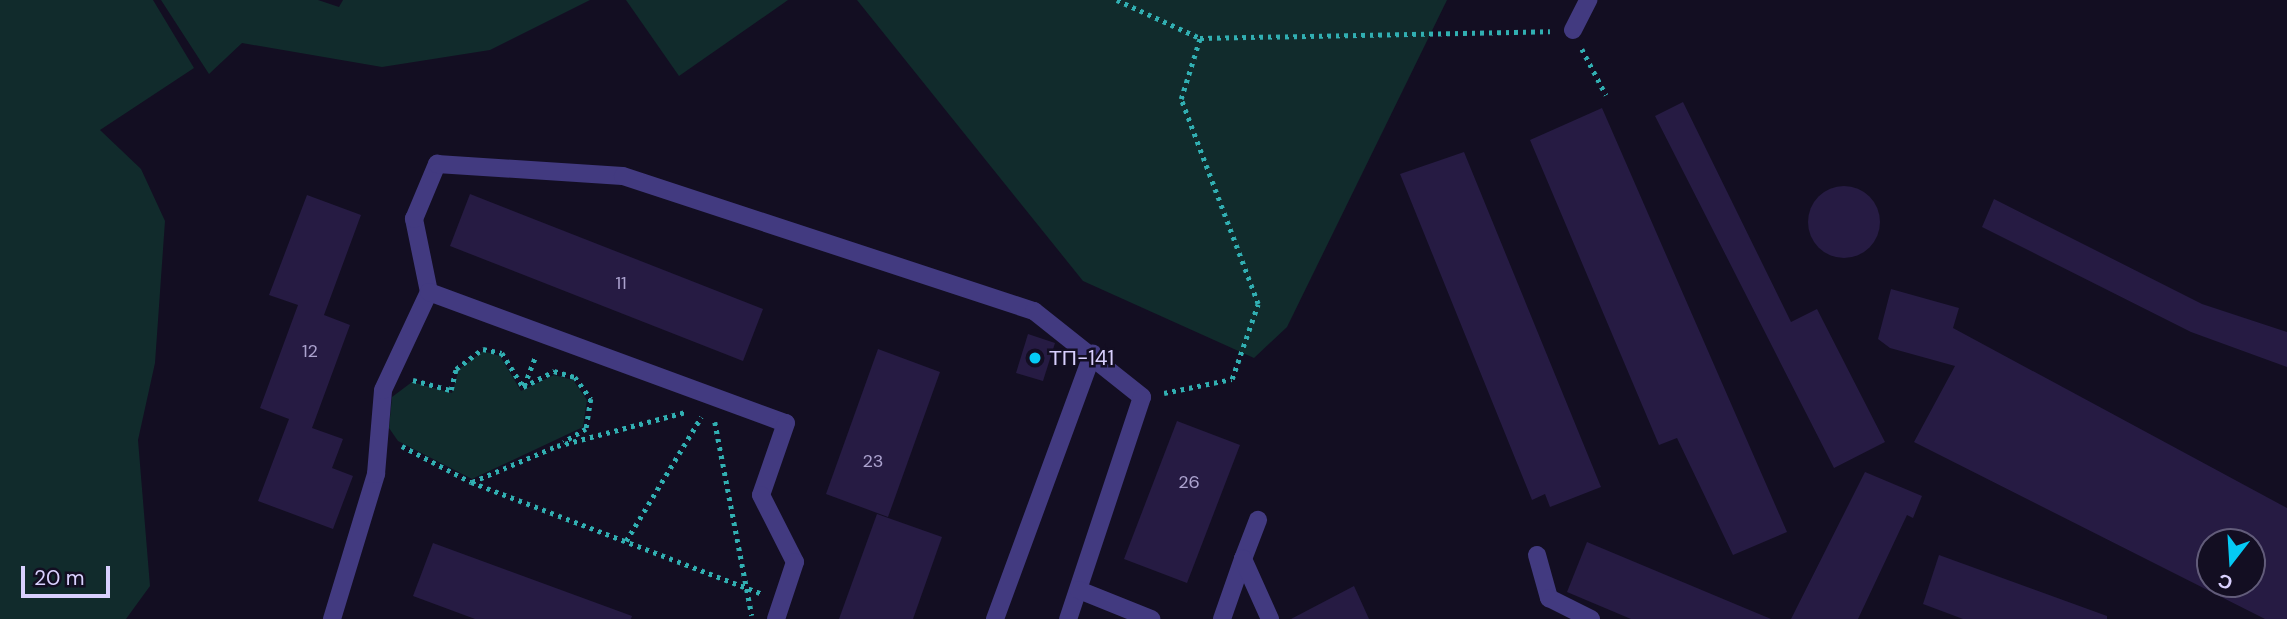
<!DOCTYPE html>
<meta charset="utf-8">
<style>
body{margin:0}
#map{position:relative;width:2287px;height:619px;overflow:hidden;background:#130e22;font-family:"DM Sans",sans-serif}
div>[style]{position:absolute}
.green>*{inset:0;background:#112b2c}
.building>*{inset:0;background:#261b43}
.round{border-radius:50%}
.path>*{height:4.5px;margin-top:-2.25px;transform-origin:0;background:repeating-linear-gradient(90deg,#31afb2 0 3.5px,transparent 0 8.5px)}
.minor>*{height:18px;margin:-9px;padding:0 9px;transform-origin:9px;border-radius:9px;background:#423a80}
.dots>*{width:19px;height:19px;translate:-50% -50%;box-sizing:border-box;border:4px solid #130e22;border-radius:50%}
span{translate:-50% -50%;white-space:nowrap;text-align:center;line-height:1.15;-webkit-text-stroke:5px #130e22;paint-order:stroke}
.number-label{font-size:18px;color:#aca3cf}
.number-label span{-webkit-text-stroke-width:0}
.poi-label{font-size:21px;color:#d9d0fe}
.left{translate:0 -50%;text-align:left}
.north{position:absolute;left:2196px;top:528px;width:70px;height:70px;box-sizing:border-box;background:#130e22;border:2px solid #625c7a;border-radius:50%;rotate:197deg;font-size:19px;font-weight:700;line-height:28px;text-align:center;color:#d9d0fe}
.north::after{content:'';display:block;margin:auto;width:24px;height:32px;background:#05caf5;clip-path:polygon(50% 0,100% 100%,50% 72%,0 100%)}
.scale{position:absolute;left:21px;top:566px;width:89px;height:32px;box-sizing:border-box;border:4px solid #d9d0fe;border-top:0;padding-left:9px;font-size:21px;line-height:24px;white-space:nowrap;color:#d9d0fe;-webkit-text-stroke:5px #130e22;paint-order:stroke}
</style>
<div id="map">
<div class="green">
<div style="clip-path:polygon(0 0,153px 0,194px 68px,100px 130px,141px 169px,165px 221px,155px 363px,138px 440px,150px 586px,126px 619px,0 619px)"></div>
<div style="clip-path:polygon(161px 0,318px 0,339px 7px,343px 0,590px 0,490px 50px,382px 67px,242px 43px,209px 74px)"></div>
<div style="clip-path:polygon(626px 0,788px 0,679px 76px)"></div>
<div style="clip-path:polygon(857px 0,1447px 0,1287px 327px,1254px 358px,1083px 281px)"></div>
<div style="clip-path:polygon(483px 351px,500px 356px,521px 391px,554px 375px,573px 380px,587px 400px,583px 427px,472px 479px,398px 441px,389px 428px,392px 397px,412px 382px,452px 393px,459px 369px)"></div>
</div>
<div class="building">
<div style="clip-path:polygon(1683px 102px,1791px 322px,1817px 309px,1885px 442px,1834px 468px,1655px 116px)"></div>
<div style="clip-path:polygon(1602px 108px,1787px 532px,1733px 555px,1677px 438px,1659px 445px,1530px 140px)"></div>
<div style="clip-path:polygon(1464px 152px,1601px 487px,1550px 507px,1545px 494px,1532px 500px,1400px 174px)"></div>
<div class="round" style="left:1808px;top:186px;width:72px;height:72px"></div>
<div style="clip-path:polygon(470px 194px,763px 309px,743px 361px,450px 246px)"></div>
<div style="clip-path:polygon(307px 195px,361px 215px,324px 315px,350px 325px,312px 428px,343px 439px,332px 468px,353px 476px,333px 529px,258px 501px,289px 419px,260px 408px,298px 305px,269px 295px)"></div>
<div style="clip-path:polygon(1994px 199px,2202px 304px,2287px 332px,2287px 367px,2191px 332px,1982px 227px)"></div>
<div style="clip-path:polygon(evenodd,1891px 289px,1959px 308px,1953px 328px,2287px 508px,2287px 619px,2265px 619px,1914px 442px,1955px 366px,1890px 348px,1878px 339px,1891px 289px,2210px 542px,2252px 542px,2252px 584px,2210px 584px,2210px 542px)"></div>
<div style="clip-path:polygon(1028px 334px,1055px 343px,1043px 381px,1016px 373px)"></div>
<div style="clip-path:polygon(878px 349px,940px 372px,888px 517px,826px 494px)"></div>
<div style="clip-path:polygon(1177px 421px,1240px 445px,1187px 583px,1124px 559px)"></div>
<div style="clip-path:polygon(1865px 472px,1922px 496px,1913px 518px,1907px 515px,1858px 619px,1791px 619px)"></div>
<div style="clip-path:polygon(877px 514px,942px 537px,913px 619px,839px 619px)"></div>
<div style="clip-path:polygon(1587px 542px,1771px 619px,1631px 619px,1567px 592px)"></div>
<div style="clip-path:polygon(433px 543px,632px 616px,631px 619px,475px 619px,413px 596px)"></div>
<div style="clip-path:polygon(1939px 555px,2107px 616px,2107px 619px,1963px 619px,1923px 604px)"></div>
<div style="clip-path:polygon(1354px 586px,1369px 619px,1291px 619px)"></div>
</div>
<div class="path">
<div style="left:1117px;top:0;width:91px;rotate:24.6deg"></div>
<div style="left:1200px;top:38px;width:350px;rotate:-1.1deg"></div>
<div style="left:1582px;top:49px;width:52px;rotate:62.4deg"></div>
<div style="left:413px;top:380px;width:39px;rotate:15deg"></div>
<div style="left:451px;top:390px;width:22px;rotate:-77deg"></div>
<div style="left:456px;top:369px;width:34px;rotate:-37deg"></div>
<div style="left:483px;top:349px;width:19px;rotate:12deg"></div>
<div style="left:502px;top:353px;width:40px;rotate:58deg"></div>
<div style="left:524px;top:386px;width:33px;rotate:-69deg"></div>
<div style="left:523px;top:387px;width:35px;rotate:-27deg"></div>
<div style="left:554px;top:371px;width:22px;rotate:16deg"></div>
<div style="left:575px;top:377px;width:27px;rotate:54deg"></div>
<div style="left:591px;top:399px;width:30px;rotate:99deg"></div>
<div style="left:586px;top:429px;width:26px;rotate:149deg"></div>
<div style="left:1164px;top:393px;width:69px;rotate:-11.6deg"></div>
<div style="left:1232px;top:379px;width:79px;rotate:-70.9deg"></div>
<div style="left:1258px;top:304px;width:219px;rotate:-110.6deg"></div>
<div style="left:1181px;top:99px;width:64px;rotate:-72.7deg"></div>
<div style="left:715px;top:422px;width:197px;rotate:79.2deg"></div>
<div style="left:402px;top:446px;width:78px;rotate:27.6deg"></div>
<div style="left:471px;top:482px;width:310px;rotate:21deg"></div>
<div style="left:472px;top:482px;width:92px;rotate:-23deg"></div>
<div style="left:557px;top:446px;width:133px;rotate:-14.8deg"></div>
<div style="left:626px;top:541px;width:145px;rotate:-58.8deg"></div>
</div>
<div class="minor">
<div style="left:1573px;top:30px;width:34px;rotate:-63deg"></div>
<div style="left:429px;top:292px;width:75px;rotate:-101.6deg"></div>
<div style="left:414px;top:219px;width:60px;rotate:-67.3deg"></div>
<div style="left:437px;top:164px;width:186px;rotate:3.7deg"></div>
<div style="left:623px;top:176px;width:433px;rotate:18.2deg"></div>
<div style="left:1034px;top:311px;width:138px;rotate:38.5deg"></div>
<div style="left:1142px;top:397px;width:234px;rotate:108.4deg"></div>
<div style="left:1537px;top:555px;width:45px;rotate:74.4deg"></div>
<div style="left:1549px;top:598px;width:47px;rotate:26.6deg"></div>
<div style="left:1243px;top:559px;width:42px;rotate:-69deg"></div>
<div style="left:1079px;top:590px;width:78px;rotate:21.9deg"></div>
<div style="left:332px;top:619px;width:152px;rotate:-73.1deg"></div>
<div style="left:376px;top:474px;width:84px;rotate:-85.2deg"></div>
<div style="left:383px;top:390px;width:108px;rotate:-64.9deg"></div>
<div style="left:429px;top:292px;width:380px;rotate:20.2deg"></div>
<div style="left:786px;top:423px;width:76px;rotate:109.1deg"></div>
<div style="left:761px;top:495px;width:75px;rotate:63.1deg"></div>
<div style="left:795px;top:562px;width:60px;rotate:108.4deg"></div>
<div style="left:995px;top:619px;width:283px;rotate:-69.8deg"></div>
<div style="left:1222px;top:619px;width:64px;rotate:-70.7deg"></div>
<div style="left:1243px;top:559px;width:66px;rotate:65.8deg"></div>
</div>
<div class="dots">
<div style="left:1035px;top:358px;background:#05caf5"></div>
</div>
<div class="number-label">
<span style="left:621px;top:283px">11</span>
<span style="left:310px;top:351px">12</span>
<span style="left:873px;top:461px">23</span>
<span style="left:1189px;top:482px">26</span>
</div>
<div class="poi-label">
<span class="left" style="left:1049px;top:358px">ТП-141</span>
</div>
<div class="north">С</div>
<div class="scale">20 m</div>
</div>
